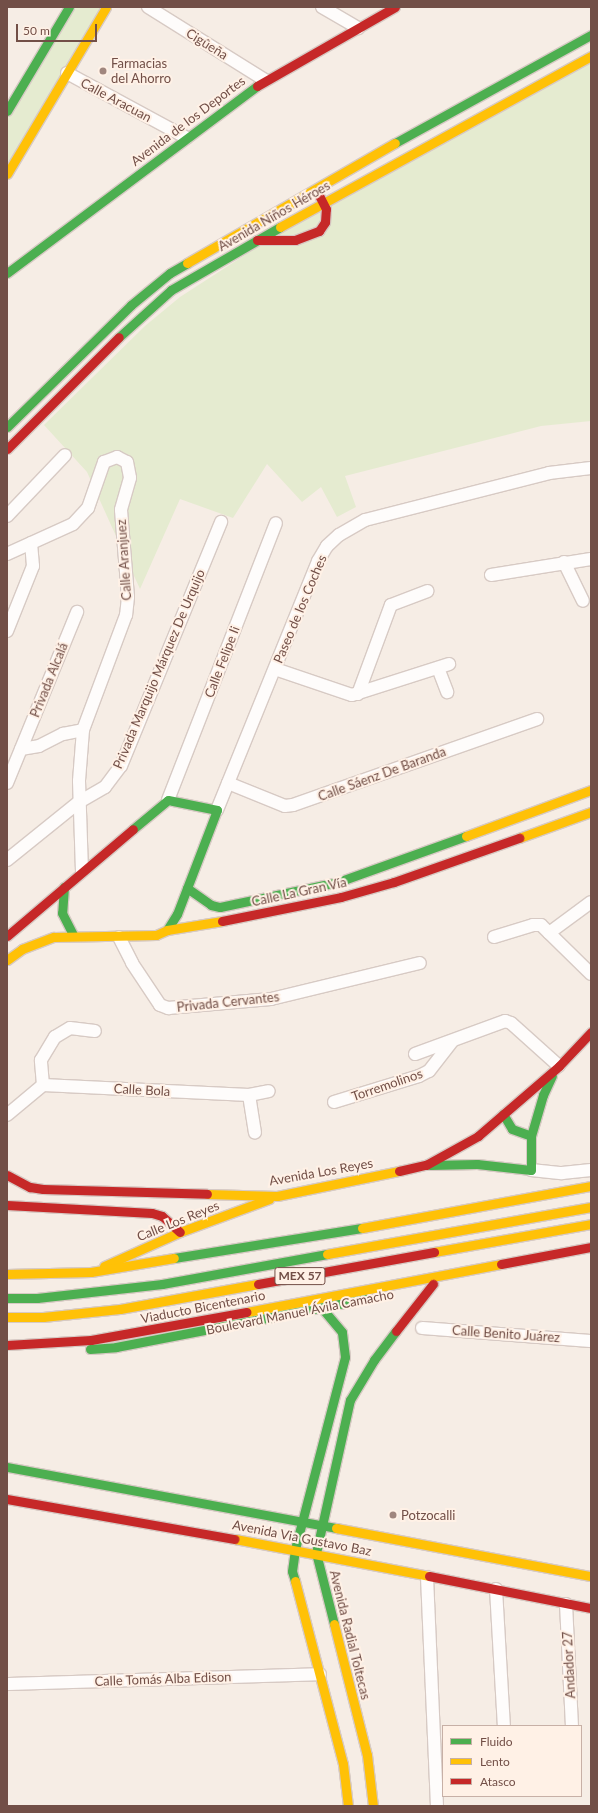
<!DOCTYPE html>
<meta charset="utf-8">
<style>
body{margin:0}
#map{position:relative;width:598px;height:1813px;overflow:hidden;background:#f6ede5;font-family:Lato,sans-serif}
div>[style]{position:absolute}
.green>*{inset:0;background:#e5ebd0}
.roads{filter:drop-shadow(1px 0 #d7cac4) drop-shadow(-1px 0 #d7cac4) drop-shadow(0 1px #d7cac4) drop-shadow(0 -1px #d7cac4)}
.street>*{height:12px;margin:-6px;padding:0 6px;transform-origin:6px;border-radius:6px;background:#fefcfb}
.fast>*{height:9px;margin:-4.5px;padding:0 4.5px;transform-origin:4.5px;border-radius:4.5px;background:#4caf50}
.slow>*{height:9px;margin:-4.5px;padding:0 4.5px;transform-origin:4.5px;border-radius:4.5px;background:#ffc107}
.jam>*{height:9px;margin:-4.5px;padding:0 4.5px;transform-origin:4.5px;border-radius:4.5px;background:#c62828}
.dots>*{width:11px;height:11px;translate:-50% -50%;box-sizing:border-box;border:2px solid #fff1e6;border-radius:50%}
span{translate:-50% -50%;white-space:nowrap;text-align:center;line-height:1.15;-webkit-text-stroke:4px #fff1e6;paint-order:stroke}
.shield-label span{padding:1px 3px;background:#fff1e6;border:1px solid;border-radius:3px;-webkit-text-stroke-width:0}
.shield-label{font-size:12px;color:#724f47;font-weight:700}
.street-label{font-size:13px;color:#724f47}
.poi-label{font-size:13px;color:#724f47}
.left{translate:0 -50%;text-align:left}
.frame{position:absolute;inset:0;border:8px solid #724f47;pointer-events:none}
.legend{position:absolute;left:442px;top:1725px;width:140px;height:72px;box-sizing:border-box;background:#fff1e6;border:1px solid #c7b0a6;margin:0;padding:5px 7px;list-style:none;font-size:12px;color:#724f47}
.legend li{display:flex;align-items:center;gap:8px;height:20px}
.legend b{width:20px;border:1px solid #c7b0a6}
.scale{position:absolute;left:16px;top:24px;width:81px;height:18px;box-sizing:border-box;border:2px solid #724f47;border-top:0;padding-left:5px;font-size:12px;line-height:14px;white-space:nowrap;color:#724f47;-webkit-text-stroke:3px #fff1e6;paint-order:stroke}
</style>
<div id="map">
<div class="green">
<div style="clip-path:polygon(70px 7px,103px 7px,7px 169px,7px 113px)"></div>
<div style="clip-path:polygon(591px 63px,591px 421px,541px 426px,345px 476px,356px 507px,337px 517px,321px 487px,302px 502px,267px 464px,233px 518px,180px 499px,140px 589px,87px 472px,44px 425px,145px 326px,180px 297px,265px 242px)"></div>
</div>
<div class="roads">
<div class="street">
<div style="left:148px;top:7px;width:138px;rotate:32deg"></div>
<div style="left:322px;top:7px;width:42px;rotate:30.3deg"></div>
<div style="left:67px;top:73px;width:136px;rotate:28.4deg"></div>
<div style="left:7px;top:516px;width:84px;rotate:-46.4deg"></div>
<div style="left:7px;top:554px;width:72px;rotate:-24.4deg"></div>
<div style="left:73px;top:524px;width:22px;rotate:-47deg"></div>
<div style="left:88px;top:508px;width:49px;rotate:-70.8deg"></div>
<div style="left:104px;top:462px;width:14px;rotate:-21deg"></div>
<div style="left:117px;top:457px;width:11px;rotate:27deg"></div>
<div style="left:127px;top:462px;width:16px;rotate:79deg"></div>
<div style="left:130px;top:478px;width:33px;rotate:106deg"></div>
<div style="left:121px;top:510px;width:87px;rotate:85.4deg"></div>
<div style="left:128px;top:597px;width:18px;rotate:96deg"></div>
<div style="left:126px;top:615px;width:123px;rotate:110.5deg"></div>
<div style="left:83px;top:730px;width:51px;rotate:94.5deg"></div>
<div style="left:79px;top:781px;width:90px;rotate:88.1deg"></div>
<div style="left:564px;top:562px;width:43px;rotate:64deg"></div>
<div style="left:491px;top:575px;width:101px;rotate:-9.1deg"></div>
<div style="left:7px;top:631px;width:70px;rotate:-68.2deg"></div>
<div style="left:33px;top:566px;width:23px;rotate:-95deg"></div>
<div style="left:438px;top:668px;width:26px;rotate:69deg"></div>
<div style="left:275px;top:669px;width:81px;rotate:18.7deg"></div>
<div style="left:352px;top:695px;width:102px;rotate:-17.7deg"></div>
<div style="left:358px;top:694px;width:95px;rotate:-69.7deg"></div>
<div style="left:391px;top:605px;width:39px;rotate:-21deg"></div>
<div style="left:21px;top:749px;width:18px;rotate:-9deg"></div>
<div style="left:39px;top:746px;width:27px;rotate:-27deg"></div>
<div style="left:63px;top:734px;width:20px;rotate:-11deg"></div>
<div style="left:7px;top:783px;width:185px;rotate:-67.7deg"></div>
<div style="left:228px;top:783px;width:61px;rotate:22deg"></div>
<div style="left:285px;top:806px;width:8px;rotate:-7deg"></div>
<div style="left:293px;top:805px;width:259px;rotate:-19.4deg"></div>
<div style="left:168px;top:800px;width:297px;rotate:-68.7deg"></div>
<div style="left:217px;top:810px;width:269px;rotate:-67.9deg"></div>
<div style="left:318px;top:561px;width:17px;rotate:-59deg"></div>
<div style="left:327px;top:546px;width:16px;rotate:-43deg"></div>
<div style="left:339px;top:535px;width:30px;rotate:-30deg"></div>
<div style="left:365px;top:520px;width:190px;rotate:-14.3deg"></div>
<div style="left:549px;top:473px;width:42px;rotate:-6.8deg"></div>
<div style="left:7px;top:860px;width:92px;rotate:-38.9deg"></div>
<div style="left:79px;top:802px;width:30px;rotate:-30deg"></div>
<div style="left:105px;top:787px;width:26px;rotate:-53deg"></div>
<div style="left:121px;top:766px;width:264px;rotate:-67.7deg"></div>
<div style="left:549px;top:933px;width:52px;rotate:-36.4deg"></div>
<div style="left:119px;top:937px;width:29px;rotate:63deg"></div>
<div style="left:132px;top:963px;width:50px;rotate:56.3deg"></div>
<div style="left:160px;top:1005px;width:9px;rotate:21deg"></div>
<div style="left:168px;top:1008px;width:103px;rotate:-5deg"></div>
<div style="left:271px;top:999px;width:153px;rotate:-13.6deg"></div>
<div style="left:494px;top:937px;width:41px;rotate:-17.1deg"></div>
<div style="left:533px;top:925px;width:8px"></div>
<div style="left:541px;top:925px;width:70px;rotate:44.4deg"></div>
<div style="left:415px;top:1054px;width:96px;rotate:-20.1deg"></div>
<div style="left:505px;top:1021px;width:6px;rotate:18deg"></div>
<div style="left:511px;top:1023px;width:64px;rotate:41.9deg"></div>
<div style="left:43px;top:1085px;width:25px;rotate:-95deg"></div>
<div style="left:41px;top:1060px;width:27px;rotate:-59deg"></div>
<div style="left:55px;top:1037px;width:17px;rotate:-31deg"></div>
<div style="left:70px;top:1028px;width:25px;rotate:7deg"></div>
<div style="left:249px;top:1095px;width:38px;rotate:81deg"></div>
<div style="left:334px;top:1102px;width:89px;rotate:-17deg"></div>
<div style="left:419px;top:1076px;width:11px;rotate:-27deg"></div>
<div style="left:429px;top:1071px;width:37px;rotate:-52deg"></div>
<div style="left:7px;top:1115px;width:47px;rotate:-39.8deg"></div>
<div style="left:43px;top:1085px;width:206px;rotate:2.8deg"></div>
<div style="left:249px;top:1095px;width:20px;rotate:-11deg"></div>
<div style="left:531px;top:1170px;width:31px;rotate:6deg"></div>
<div style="left:562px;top:1173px;width:29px;rotate:-6deg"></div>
<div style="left:422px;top:1328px;width:169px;rotate:4.4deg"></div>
<div style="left:427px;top:1577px;width:229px;rotate:87.5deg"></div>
<div style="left:496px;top:1589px;width:137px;rotate:86.7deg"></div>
<div style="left:566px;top:1604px;width:122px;rotate:87.2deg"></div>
<div style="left:7px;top:1684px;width:313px;rotate:-1.8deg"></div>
</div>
<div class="fast">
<div style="left:7px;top:111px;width:121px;rotate:-59.2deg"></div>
<div style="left:395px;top:143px;width:224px;rotate:-28.9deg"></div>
<div style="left:7px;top:273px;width:312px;rotate:-36.8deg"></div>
<div style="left:119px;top:337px;width:70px;rotate:-42.1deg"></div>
<div style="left:171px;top:290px;width:126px;rotate:-30deg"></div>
<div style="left:7px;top:427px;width:174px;rotate:-44.5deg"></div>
<div style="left:131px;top:305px;width:50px;rotate:-39.4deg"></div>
<div style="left:170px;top:273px;width:20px;rotate:-30deg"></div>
<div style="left:133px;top:829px;width:45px;rotate:-39.6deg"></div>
<div style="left:168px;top:800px;width:50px;rotate:11.5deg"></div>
<div style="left:217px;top:810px;width:111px;rotate:111deg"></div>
<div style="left:177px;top:914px;width:19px;rotate:122deg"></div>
<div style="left:64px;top:887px;width:26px;rotate:94deg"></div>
<div style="left:62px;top:913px;width:25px;rotate:63deg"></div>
<div style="left:187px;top:888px;width:29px;rotate:35deg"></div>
<div style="left:211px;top:905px;width:9px;rotate:13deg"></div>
<div style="left:220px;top:907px;width:121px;rotate:-12deg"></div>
<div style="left:338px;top:882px;width:136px;rotate:-19.8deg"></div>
<div style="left:503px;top:1114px;width:17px;rotate:59deg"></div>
<div style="left:512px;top:1129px;width:20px;rotate:20deg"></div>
<div style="left:430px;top:1165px;width:47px;rotate:-1.2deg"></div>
<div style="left:477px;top:1164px;width:54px;rotate:6.3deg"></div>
<div style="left:531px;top:1170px;width:34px;rotate:-90deg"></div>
<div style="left:531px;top:1136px;width:43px;rotate:-73.7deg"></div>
<div style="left:543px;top:1095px;width:21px;rotate:-65deg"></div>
<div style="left:174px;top:1258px;width:190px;rotate:-9.1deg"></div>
<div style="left:7px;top:1298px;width:30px"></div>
<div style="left:37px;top:1298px;width:126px;rotate:-6.4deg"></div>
<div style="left:162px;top:1284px;width:168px;rotate:-10.3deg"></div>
<div style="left:90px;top:1349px;width:26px;rotate:-4deg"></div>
<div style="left:116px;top:1347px;width:255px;rotate:-10.9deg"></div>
<div style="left:7px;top:1467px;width:335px;rotate:10.5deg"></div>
<div style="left:295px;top:1581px;width:10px;rotate:-107deg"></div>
<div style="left:292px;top:1571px;width:22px;rotate:-82deg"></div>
<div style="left:295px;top:1549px;width:198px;rotate:-75.4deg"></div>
<div style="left:345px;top:1357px;width:25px;rotate:-97deg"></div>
<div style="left:342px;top:1332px;width:30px;rotate:-130deg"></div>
<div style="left:334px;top:1624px;width:73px;rotate:-104.2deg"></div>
<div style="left:316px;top:1553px;width:157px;rotate:-77.5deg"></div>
<div style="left:350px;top:1400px;width:47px;rotate:-59deg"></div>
<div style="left:374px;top:1360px;width:36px;rotate:-53deg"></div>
</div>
<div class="slow">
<div style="left:7px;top:174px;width:194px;rotate:-59.3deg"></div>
<div style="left:280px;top:227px;width:355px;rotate:-28.8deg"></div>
<div style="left:187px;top:263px;width:240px;rotate:-30deg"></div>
<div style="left:466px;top:836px;width:133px;rotate:-20.2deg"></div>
<div style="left:519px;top:838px;width:77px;rotate:-19.9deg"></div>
<div style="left:7px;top:960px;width:19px;rotate:-36deg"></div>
<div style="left:22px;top:949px;width:34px;rotate:-21deg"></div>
<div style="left:54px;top:937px;width:102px;rotate:-1.1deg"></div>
<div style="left:156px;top:935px;width:12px;rotate:-24deg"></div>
<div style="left:167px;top:930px;width:56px;rotate:-9.3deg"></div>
<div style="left:207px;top:1194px;width:70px;rotate:1.6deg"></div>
<div style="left:277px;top:1196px;width:125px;rotate:-11.6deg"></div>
<div style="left:362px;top:1228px;width:233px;rotate:-10.4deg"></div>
<div style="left:434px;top:1252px;width:159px;rotate:-10.1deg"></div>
<div style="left:327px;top:1254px;width:268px;rotate:-10.1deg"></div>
<div style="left:104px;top:1266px;width:83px;rotate:-24.1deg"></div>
<div style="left:180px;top:1232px;width:95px;rotate:-20.3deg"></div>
<div style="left:7px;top:1274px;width:84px;rotate:-1.4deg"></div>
<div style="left:91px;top:1272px;width:84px;rotate:-9.6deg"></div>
<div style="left:247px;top:1312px;width:258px;rotate:-10.7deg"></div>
<div style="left:7px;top:1317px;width:36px"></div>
<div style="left:43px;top:1317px;width:77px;rotate:-5.9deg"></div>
<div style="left:120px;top:1309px;width:140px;rotate:-10.3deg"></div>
<div style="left:336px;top:1528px;width:259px;rotate:10.7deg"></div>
<div style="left:235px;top:1539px;width:197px;rotate:10.8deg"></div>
<div style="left:295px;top:1581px;width:189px;rotate:75.3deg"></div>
<div style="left:343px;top:1764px;width:42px;rotate:83.2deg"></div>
<div style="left:334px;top:1624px;width:135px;rotate:75.9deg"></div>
<div style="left:367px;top:1755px;width:51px;rotate:83.3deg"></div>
</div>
<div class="jam">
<div style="left:257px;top:86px;width:159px;rotate:-29.8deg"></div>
<div style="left:257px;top:240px;width:38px"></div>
<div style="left:295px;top:240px;width:26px;rotate:-21deg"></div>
<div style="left:319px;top:231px;width:11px;rotate:-56deg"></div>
<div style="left:325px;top:222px;width:13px;rotate:-86deg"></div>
<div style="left:326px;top:209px;width:18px;rotate:-117deg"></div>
<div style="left:7px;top:449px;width:158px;rotate:-45deg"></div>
<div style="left:222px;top:921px;width:121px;rotate:-11.4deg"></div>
<div style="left:341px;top:897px;width:55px;rotate:-15.8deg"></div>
<div style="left:394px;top:882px;width:133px;rotate:-19.4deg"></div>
<div style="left:7px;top:936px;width:165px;rotate:-40.3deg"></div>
<div style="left:399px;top:1171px;width:28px;rotate:-13deg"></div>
<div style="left:426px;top:1165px;width:60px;rotate:-29.1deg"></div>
<div style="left:478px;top:1136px;width:107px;rotate:-40.8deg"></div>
<div style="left:559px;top:1066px;width:47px;rotate:-46.7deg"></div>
<div style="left:7px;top:1175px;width:26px;rotate:28deg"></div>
<div style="left:30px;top:1187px;width:13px;rotate:9deg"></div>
<div style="left:43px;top:1189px;width:164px;rotate:1.7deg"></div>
<div style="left:7px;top:1205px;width:145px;rotate:3.2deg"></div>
<div style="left:152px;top:1213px;width:10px;rotate:17deg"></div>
<div style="left:162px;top:1216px;width:24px;rotate:42deg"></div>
<div style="left:501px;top:1264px;width:92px;rotate:-10.7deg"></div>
<div style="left:258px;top:1284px;width:179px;rotate:-10.3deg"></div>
<div style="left:396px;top:1331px;width:60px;rotate:-51.8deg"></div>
<div style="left:7px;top:1345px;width:84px;rotate:-3.4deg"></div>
<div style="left:91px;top:1340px;width:158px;rotate:-10.2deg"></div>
<div style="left:7px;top:1499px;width:231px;rotate:10deg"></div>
<div style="left:429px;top:1576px;width:165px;rotate:11.2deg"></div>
</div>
</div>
<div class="dots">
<div style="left:103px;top:71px;background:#a0867e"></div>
<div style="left:393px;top:1515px;background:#a0867e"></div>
</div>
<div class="shield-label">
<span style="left:300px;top:1276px">MEX 57</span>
</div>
<div class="street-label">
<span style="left:207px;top:44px;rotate:32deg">Cigûeña</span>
<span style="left:116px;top:100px;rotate:28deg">Calle Aracuan</span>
<span style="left:188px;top:121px;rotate:-37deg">Avenida de los Deportes</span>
<span style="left:274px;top:216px;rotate:-30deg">Avenida Niños Héroes</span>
<span style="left:124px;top:560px;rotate:-94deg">Calle Aranjuez</span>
<span style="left:300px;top:609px;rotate:-67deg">Paseo de los Coches</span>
<span style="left:222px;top:662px;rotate:-69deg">Calle Felipe Ii</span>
<span style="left:159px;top:669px;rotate:-67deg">Privada Marquijo Márquez De Urquijo</span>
<span style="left:49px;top:680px;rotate:-68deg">Privada Alcalá</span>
<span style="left:382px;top:774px;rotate:-20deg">Calle Sáenz De Baranda</span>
<span style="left:299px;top:892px;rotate:-12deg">Calle La Gran Vía</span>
<span style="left:228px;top:1002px;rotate:-6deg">Privada Cervantes</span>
<span style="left:387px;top:1085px;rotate:-19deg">Torremolinos</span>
<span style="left:142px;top:1090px;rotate:3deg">Calle Bola</span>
<span style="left:321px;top:1172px;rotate:-10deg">Avenida Los Reyes</span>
<span style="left:178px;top:1221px;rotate:-22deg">Calle Los Reyes</span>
<span style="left:203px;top:1307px;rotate:-11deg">Viaducto Bicentenario</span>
<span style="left:300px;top:1312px;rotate:-11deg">Boulevard Manuel Ávila Camacho</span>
<span style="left:506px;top:1334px;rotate:4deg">Calle Benito Juárez</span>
<span style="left:302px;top:1538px;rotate:11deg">Avenida Via Gustavo Baz</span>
<span style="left:350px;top:1635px;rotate:76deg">Avenida Radial Toltecas</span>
<span style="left:569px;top:1665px;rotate:-93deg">Andador 27</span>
<span style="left:163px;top:1679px;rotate:-2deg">Calle Tomás Alba Edison</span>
</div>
<div class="poi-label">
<span class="left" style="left:111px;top:71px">Farmacias<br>del Ahorro</span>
<span class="left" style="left:401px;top:1515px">Potzocalli</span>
</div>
<div class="frame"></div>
<ul class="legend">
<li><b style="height:5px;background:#4caf50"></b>Fluido</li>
<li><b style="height:5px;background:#ffc107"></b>Lento</li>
<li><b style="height:5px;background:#c62828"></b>Atasco</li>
</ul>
<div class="scale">50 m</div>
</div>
